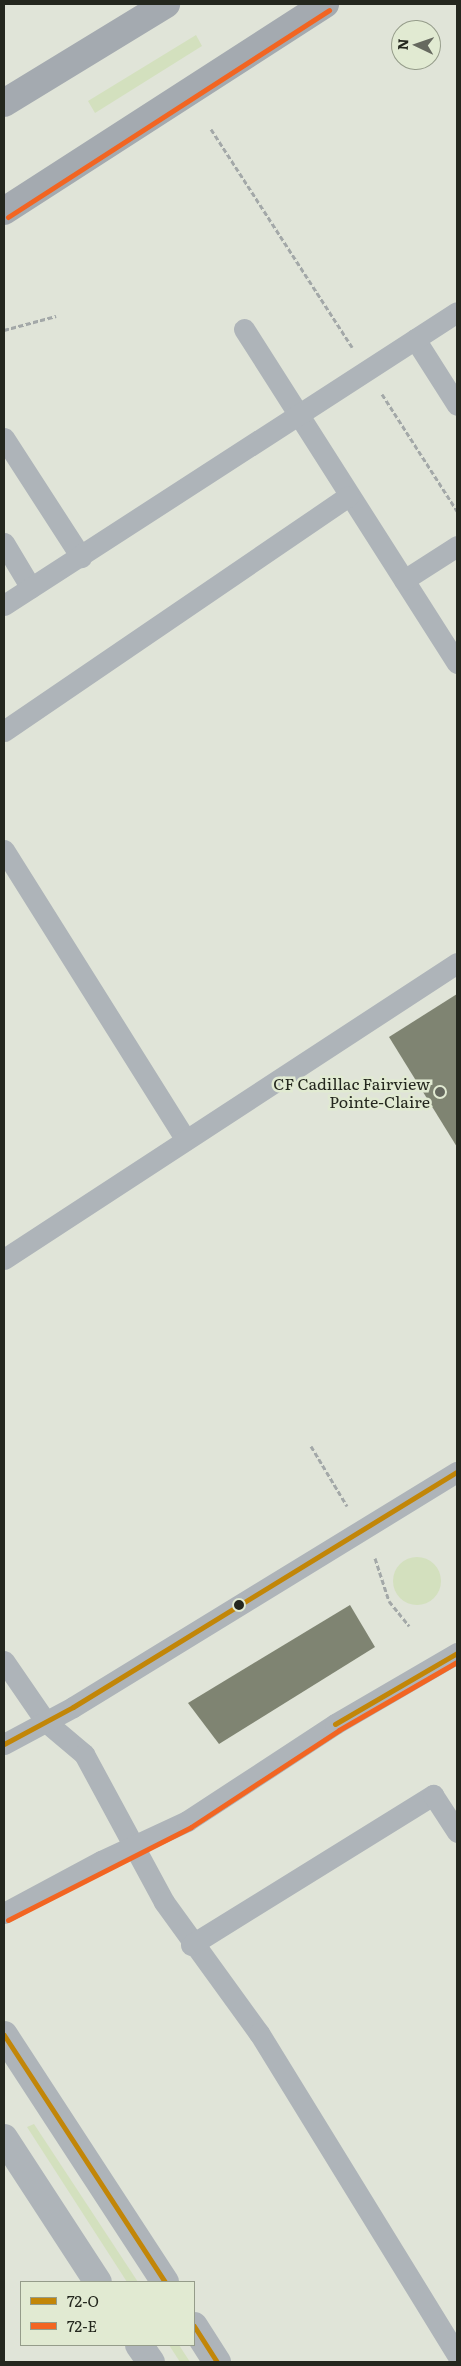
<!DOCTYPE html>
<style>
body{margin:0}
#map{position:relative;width:461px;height:2366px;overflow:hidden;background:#e0e4d8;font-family:Literata,serif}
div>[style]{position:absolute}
.green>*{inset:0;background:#d3e0be}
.round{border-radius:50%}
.building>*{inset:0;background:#7f8472}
.path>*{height:3px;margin-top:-1.5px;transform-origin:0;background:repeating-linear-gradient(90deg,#a3a8a8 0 5px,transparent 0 7.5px)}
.service>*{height:21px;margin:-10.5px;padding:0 10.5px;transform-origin:10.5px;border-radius:10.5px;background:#aeb4b9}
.tertiary>*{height:28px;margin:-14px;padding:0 14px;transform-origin:14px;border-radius:14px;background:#aeb4b9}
.secondary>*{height:28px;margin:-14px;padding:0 14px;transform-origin:14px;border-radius:14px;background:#a4aab0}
.bus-1>*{height:5px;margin:-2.5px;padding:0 2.5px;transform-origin:2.5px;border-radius:2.5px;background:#c28608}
.bus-2>*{height:5px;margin:-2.5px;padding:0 2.5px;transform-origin:2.5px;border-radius:2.5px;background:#f26522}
.dots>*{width:14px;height:14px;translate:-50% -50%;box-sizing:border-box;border:2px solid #e1ead2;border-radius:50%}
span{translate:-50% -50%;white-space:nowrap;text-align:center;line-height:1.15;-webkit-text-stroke:5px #e1ead2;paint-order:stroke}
.poi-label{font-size:16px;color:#24271e}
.right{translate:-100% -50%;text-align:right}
.frame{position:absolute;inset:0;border:5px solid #24271e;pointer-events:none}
.legend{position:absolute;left:20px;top:2281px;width:175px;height:65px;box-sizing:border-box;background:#e1ead2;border:1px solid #959c8a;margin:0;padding:6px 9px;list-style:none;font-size:15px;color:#24271e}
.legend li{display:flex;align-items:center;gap:10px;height:25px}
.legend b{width:25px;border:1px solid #959c8a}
.north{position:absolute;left:391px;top:20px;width:50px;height:50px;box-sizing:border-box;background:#e1ead2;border:1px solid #959c8a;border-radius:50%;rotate:273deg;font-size:14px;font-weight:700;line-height:20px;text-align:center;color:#24271e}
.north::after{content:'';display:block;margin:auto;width:18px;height:22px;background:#66695f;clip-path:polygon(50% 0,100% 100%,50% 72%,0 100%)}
</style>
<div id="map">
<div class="green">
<div style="clip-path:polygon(196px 35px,202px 46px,95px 113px,88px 101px)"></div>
<div class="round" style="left:393px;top:1557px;width:48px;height:48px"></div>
<div style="clip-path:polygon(34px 2124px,138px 2282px,127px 2282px,27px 2127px)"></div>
<div style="clip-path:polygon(169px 2345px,179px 2345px,190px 2362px,180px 2362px)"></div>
</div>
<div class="building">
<div style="clip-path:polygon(457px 994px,457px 1147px,389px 1037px)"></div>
<div style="clip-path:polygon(350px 1605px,375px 1647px,219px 1744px,188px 1703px)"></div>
</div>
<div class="path">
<div style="left:211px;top:129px;width:260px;rotate:57.1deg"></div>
<div style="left:4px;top:330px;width:54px;rotate:-15.1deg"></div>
<div style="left:382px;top:394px;width:139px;rotate:57.3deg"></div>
<div style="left:311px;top:1446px;width:70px;rotate:59deg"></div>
<div style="left:375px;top:1558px;width:45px;rotate:72deg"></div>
<div style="left:389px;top:1601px;width:32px;rotate:51deg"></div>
</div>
<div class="service">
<div style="left:244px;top:329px;width:396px;rotate:57.5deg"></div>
<div style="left:415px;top:339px;width:78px;rotate:57.5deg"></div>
<div style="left:4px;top:438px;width:142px;rotate:57.1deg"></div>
<div style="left:4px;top:543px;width:52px;rotate:59deg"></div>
<div style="left:404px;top:580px;width:63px;rotate:-32.7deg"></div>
<div style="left:4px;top:605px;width:539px;rotate:-32.89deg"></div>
<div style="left:4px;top:731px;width:417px;rotate:-34.3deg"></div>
<div style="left:4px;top:850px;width:342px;rotate:57.9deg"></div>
<div style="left:4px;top:1259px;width:541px;rotate:-33.16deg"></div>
<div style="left:4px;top:1661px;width:74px;rotate:55.5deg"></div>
<div style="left:46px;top:1722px;width:50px;rotate:40.1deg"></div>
<div style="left:84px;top:1754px;width:168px;rotate:61.6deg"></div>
<div style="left:164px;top:1902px;width:162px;rotate:54.1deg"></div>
<div style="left:259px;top:2033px;width:378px;rotate:58.4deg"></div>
<div style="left:4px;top:1744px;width:78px;rotate:-28.2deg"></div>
<div style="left:73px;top:1707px;width:450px;rotate:-31.5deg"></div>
<div style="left:4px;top:1913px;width:110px;rotate:-28.2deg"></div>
<div style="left:101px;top:1861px;width:95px;rotate:-24.9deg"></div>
<div style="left:187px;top:1821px;width:177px;rotate:-33.2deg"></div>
<div style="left:335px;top:1724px;width:141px;rotate:-30.2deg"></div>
<div style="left:191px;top:1945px;width:285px;rotate:-31.8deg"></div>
<div style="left:433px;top:1795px;width:44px;rotate:57deg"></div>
</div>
<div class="tertiary">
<div style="left:4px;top:2035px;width:295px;rotate:56.9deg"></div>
<div style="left:4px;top:2138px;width:172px;rotate:56.9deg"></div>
<div style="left:194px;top:2326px;width:43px;rotate:57.4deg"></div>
<div style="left:139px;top:2345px;width:21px;rotate:55deg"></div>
</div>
<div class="secondary">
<div style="left:4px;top:103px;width:190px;rotate:-31.4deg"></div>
<div style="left:4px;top:211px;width:382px;rotate:-32.8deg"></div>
</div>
<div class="bus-1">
<div style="left:335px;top:1724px;width:141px;rotate:-30.2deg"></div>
<div style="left:4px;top:1744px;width:78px;rotate:-28.2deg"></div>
<div style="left:73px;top:1707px;width:450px;rotate:-31.5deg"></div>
<div style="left:4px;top:2035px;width:295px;rotate:56.9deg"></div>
<div style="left:194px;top:2326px;width:43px;rotate:57.4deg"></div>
</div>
<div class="bus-2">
<div style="left:8px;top:217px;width:382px;rotate:-32.8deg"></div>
<div style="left:8px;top:1920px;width:205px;rotate:-26.9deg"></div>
<div style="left:191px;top:1827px;width:177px;rotate:-33.2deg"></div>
<div style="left:339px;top:1730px;width:136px;rotate:-30deg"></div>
</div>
<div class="dots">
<div style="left:440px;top:1092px;background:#66695f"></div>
<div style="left:239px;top:1605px;background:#24271e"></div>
</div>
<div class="poi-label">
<span class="right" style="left:430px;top:1092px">CF Cadillac Fairview<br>Pointe-Claire</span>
</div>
<div class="frame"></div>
<ul class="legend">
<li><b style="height:6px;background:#c28608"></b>72-O</li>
<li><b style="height:6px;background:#f26522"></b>72-E</li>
</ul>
<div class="north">N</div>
</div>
